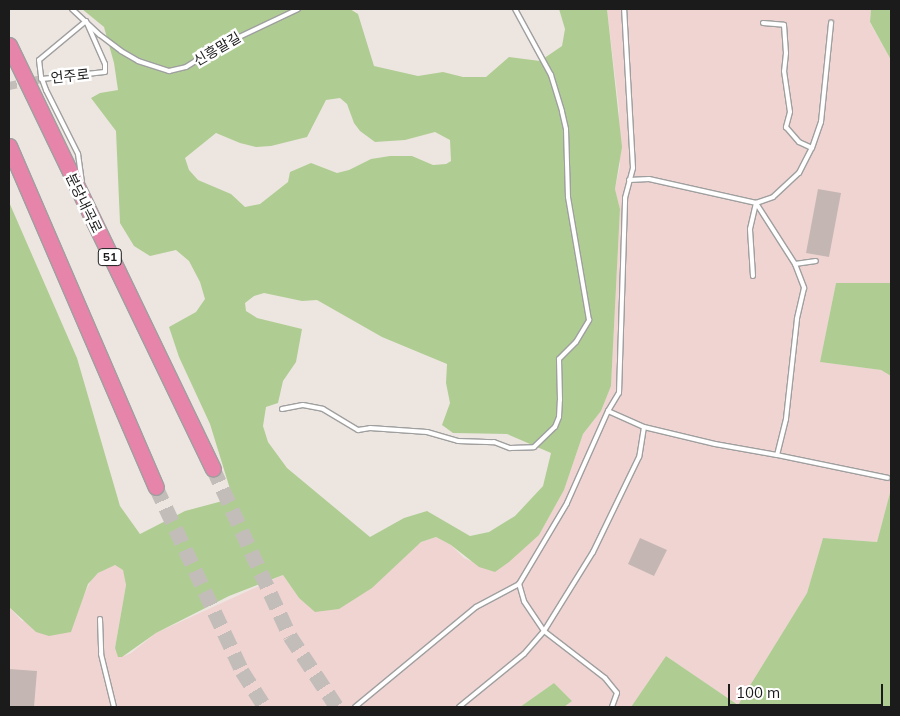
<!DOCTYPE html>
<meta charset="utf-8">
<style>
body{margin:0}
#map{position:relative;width:900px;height:716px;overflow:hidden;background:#ede6e0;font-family:Mulish,"Noto Sans KR",sans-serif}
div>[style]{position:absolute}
.military>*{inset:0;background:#f0d4d2}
.forest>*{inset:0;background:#afcd93}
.building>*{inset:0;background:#c4b7b3}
.street-tunnel>*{height:8px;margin-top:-4px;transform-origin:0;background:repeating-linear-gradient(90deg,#c3bdb9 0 8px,transparent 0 12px)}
.highway-tunnel>*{height:15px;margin-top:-7.5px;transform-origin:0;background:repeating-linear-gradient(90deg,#c3bdb9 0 15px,transparent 0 23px)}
.roads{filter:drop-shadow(1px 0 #9f9f9f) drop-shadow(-1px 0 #9f9f9f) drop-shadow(0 1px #9f9f9f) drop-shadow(0 -1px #9f9f9f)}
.lane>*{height:4px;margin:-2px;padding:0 2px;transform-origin:2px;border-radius:2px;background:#fff}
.highway>*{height:15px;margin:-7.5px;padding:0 7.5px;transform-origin:7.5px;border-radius:7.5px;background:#e784aa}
span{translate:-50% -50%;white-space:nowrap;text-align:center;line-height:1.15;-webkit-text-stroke:5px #fff;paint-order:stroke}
.shield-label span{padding:1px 4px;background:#fff;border:1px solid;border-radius:4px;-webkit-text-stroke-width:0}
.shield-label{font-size:12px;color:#1b1b1b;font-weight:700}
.street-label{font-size:14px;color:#1b1b1b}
.frame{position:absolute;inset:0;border:10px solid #1b1b1b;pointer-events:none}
.scale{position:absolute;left:728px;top:684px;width:155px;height:22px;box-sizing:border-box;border:2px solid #1b1b1b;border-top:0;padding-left:6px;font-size:15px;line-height:18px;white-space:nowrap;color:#1b1b1b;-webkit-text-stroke:4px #fff;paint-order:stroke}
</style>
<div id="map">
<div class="military">
<div style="clip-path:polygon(607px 9px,871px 9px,870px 23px,891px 60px,891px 283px,836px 283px,820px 362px,881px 370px,891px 376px,891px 489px,877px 542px,823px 538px,807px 593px,738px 705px,666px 656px,631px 707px,564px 707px,572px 701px,554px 683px,520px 707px,9px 707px,9px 607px,22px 621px,78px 608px,92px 578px,105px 568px,115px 565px,123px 569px,126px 585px,115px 648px,122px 657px,131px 653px,156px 633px,283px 575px,299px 598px,407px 553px,421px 542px,436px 537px,451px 545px,464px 558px,495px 572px,539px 535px,564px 490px,583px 434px,601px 411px,611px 386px,620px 209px,615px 189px,620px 166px,619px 110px)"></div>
</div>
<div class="forest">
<div style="clip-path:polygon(evenodd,82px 9px,350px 9px,358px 14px,374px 66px,418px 76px,443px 72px,463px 77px,486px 77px,509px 57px,540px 61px,562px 46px,565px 29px,559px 9px,607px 9px,622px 147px,615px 189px,620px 209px,611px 386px,601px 411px,583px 434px,564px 490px,539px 535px,509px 562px,495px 572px,479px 567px,451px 545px,436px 537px,421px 542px,372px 588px,339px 609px,315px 612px,299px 598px,283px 575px,229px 596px,156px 633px,122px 657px,118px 657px,115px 648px,126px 585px,123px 570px,115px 565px,98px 573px,88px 584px,71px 632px,49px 636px,36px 632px,9px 607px,9px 202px,77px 358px,120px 506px,140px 534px,185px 511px,230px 499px,230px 489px,210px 424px,179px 357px,169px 327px,196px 312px,205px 299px,200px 282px,189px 261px,176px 250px,150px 256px,134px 246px,120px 223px,116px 131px,91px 98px,100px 93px,118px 90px,114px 63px,104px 27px,82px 9px,340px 98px,347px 104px,354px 123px,360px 131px,375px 142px,405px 140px,435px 132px,450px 140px,451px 161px,446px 164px,433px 165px,412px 156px,390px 156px,371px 159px,349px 170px,337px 173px,311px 163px,290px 172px,288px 182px,260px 204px,245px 207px,231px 194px,198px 180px,189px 170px,185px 158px,216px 133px,240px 143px,256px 147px,271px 146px,307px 137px,326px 100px,340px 98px,82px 9px,264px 293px,302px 301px,317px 300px,382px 337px,447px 364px,446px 383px,450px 403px,442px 425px,453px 433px,507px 434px,551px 453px,543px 486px,515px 516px,489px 532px,470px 536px,427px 511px,404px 518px,370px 537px,287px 468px,268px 442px,263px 426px,266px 407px,278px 403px,283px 381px,296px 362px,302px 329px,257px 318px,246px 311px,245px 303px,254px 296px,264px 293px)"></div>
<div style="clip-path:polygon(871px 9px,891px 9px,891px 60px,870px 22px)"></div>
<div style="clip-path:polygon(836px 283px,891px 283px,891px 376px,881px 370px,820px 362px)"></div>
<div style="clip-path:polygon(891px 489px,891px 707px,631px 707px,666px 656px,738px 705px,807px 593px,823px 538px,877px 542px)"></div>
<div style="clip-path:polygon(554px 683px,572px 701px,564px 707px,520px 707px)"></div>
</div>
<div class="building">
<div style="clip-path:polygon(818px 189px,841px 193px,829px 257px,806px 253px)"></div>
<div style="clip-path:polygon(640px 538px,667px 550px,654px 576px,628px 564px)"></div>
<div style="clip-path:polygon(9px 669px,37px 671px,34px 707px,9px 707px)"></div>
</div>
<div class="street-tunnel">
<div style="left:9px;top:86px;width:33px;rotate:-12deg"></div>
</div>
<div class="highway-tunnel">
<div style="left:213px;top:468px;width:185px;rotate:65.4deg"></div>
<div style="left:290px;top:636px;width:85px;rotate:56.5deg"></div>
<div style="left:156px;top:487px;width:203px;rotate:64.9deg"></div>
<div style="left:242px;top:671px;width:43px;rotate:57.4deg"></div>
</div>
<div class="roads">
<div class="lane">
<div style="left:72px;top:9px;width:38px;rotate:43deg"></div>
<div style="left:100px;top:35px;width:26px;rotate:37deg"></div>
<div style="left:121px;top:51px;width:20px;rotate:30deg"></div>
<div style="left:138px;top:61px;width:33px;rotate:18deg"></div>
<div style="left:169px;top:71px;width:17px;rotate:-13deg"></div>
<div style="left:186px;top:67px;width:36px;rotate:-32deg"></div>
<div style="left:216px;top:48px;width:91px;rotate:-25.4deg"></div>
<div style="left:763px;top:23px;width:21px;rotate:5deg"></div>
<div style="left:784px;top:25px;width:28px;rotate:86deg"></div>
<div style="left:786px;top:53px;width:18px;rotate:96deg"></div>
<div style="left:784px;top:71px;width:41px;rotate:81.7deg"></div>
<div style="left:790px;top:112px;width:16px;rotate:105deg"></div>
<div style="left:786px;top:127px;width:20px;rotate:49deg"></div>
<div style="left:799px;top:142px;width:14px;rotate:25deg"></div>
<div style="left:41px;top:79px;width:1px"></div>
<div style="left:42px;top:79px;width:63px;rotate:-6.3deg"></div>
<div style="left:105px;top:72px;width:8px;rotate:-90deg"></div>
<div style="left:105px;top:64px;width:47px;rotate:-113.8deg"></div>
<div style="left:86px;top:21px;width:61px;rotate:140.3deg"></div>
<div style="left:39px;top:60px;width:17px;rotate:83deg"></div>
<div style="left:41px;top:77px;width:2px;rotate:63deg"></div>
<div style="left:42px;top:79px;width:12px;rotate:70deg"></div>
<div style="left:46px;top:90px;width:72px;rotate:63.4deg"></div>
<div style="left:78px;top:154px;width:28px;rotate:82deg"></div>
<div style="left:629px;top:180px;width:20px;rotate:-3deg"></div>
<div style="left:649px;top:179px;width:110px;rotate:12.6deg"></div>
<div style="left:756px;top:203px;width:72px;rotate:57.4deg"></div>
<div style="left:795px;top:264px;width:26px;rotate:69deg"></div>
<div style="left:804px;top:288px;width:32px;rotate:103deg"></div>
<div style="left:797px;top:319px;width:101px;rotate:96.3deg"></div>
<div style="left:786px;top:419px;width:37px;rotate:104deg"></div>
<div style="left:777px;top:455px;width:63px;rotate:-169.9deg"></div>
<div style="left:715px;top:444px;width:73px;rotate:-166.5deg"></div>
<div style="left:795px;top:264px;width:21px;rotate:-8deg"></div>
<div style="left:753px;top:276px;width:47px;rotate:-93.7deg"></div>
<div style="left:750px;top:229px;width:27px;rotate:-77deg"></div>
<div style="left:756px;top:203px;width:18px;rotate:-19deg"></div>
<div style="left:773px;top:197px;width:35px;rotate:-43deg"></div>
<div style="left:799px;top:173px;width:28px;rotate:-63deg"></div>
<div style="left:812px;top:148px;width:28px;rotate:-71deg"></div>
<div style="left:821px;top:122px;width:100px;rotate:-84.2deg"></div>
<div style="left:282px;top:409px;width:21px;rotate:-11deg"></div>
<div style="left:303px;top:405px;width:20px;rotate:11deg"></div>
<div style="left:323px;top:409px;width:41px;rotate:31deg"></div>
<div style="left:358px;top:430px;width:12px;rotate:-9deg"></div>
<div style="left:370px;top:428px;width:57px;rotate:4deg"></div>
<div style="left:427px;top:432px;width:32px;rotate:16deg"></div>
<div style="left:458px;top:441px;width:36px;rotate:2deg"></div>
<div style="left:494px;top:442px;width:17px;rotate:21deg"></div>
<div style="left:510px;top:448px;width:24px;rotate:-2deg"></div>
<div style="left:534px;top:447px;width:29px;rotate:-44deg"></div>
<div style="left:555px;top:427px;width:11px;rotate:-68deg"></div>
<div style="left:559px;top:417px;width:17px;rotate:-87deg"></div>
<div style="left:560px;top:400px;width:41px;rotate:-91.4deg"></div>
<div style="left:559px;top:359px;width:24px;rotate:-45deg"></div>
<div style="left:576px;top:342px;width:26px;rotate:-59deg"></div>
<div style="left:589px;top:320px;width:125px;rotate:-99.7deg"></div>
<div style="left:568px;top:197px;width:68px;rotate:-91.7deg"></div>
<div style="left:566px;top:129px;width:18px;rotate:-103deg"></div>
<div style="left:562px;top:111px;width:38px;rotate:-107deg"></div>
<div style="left:551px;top:75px;width:75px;rotate:-118.6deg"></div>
<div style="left:608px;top:411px;width:39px;rotate:24deg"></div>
<div style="left:644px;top:427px;width:30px;rotate:99deg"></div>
<div style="left:639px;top:457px;width:106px;rotate:115.8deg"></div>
<div style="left:593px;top:552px;width:93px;rotate:121.8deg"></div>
<div style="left:544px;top:631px;width:77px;rotate:37.6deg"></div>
<div style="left:605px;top:678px;width:19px;rotate:51deg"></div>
<div style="left:617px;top:693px;width:15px;rotate:110deg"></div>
<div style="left:777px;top:455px;width:113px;rotate:11.7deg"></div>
<div style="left:100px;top:619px;width:35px;rotate:88deg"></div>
<div style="left:101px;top:654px;width:55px;rotate:76.2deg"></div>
<div style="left:355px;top:707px;width:157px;rotate:-39.6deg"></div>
<div style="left:476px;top:607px;width:49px;rotate:-28.1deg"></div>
<div style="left:459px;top:707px;width:84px;rotate:-39.2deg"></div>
<div style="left:524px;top:654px;width:30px;rotate:-49deg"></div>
<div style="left:544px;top:631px;width:36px;rotate:-124deg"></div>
<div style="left:524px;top:601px;width:18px;rotate:-106deg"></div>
<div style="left:519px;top:584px;width:94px;rotate:-59.3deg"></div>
<div style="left:567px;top:503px;width:101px;rotate:-66deg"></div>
<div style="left:608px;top:411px;width:21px;rotate:-59deg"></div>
<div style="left:619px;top:393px;width:195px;rotate:-88.2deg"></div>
<div style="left:625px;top:198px;width:31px;rotate:-75deg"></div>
<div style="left:633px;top:168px;width:159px;rotate:-93.2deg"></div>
</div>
<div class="highway">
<div style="left:9px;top:45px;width:470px;rotate:64.3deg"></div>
<div style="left:9px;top:146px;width:371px;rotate:66.7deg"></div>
</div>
</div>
<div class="shield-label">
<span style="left:110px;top:257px">51</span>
</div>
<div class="street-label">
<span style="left:217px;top:49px;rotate:-30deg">신흥말길</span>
<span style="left:70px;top:76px;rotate:-6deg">언주로</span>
<span style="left:84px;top:203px;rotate:64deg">분당내곡로</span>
</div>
<div class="frame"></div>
<div class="scale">100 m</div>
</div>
